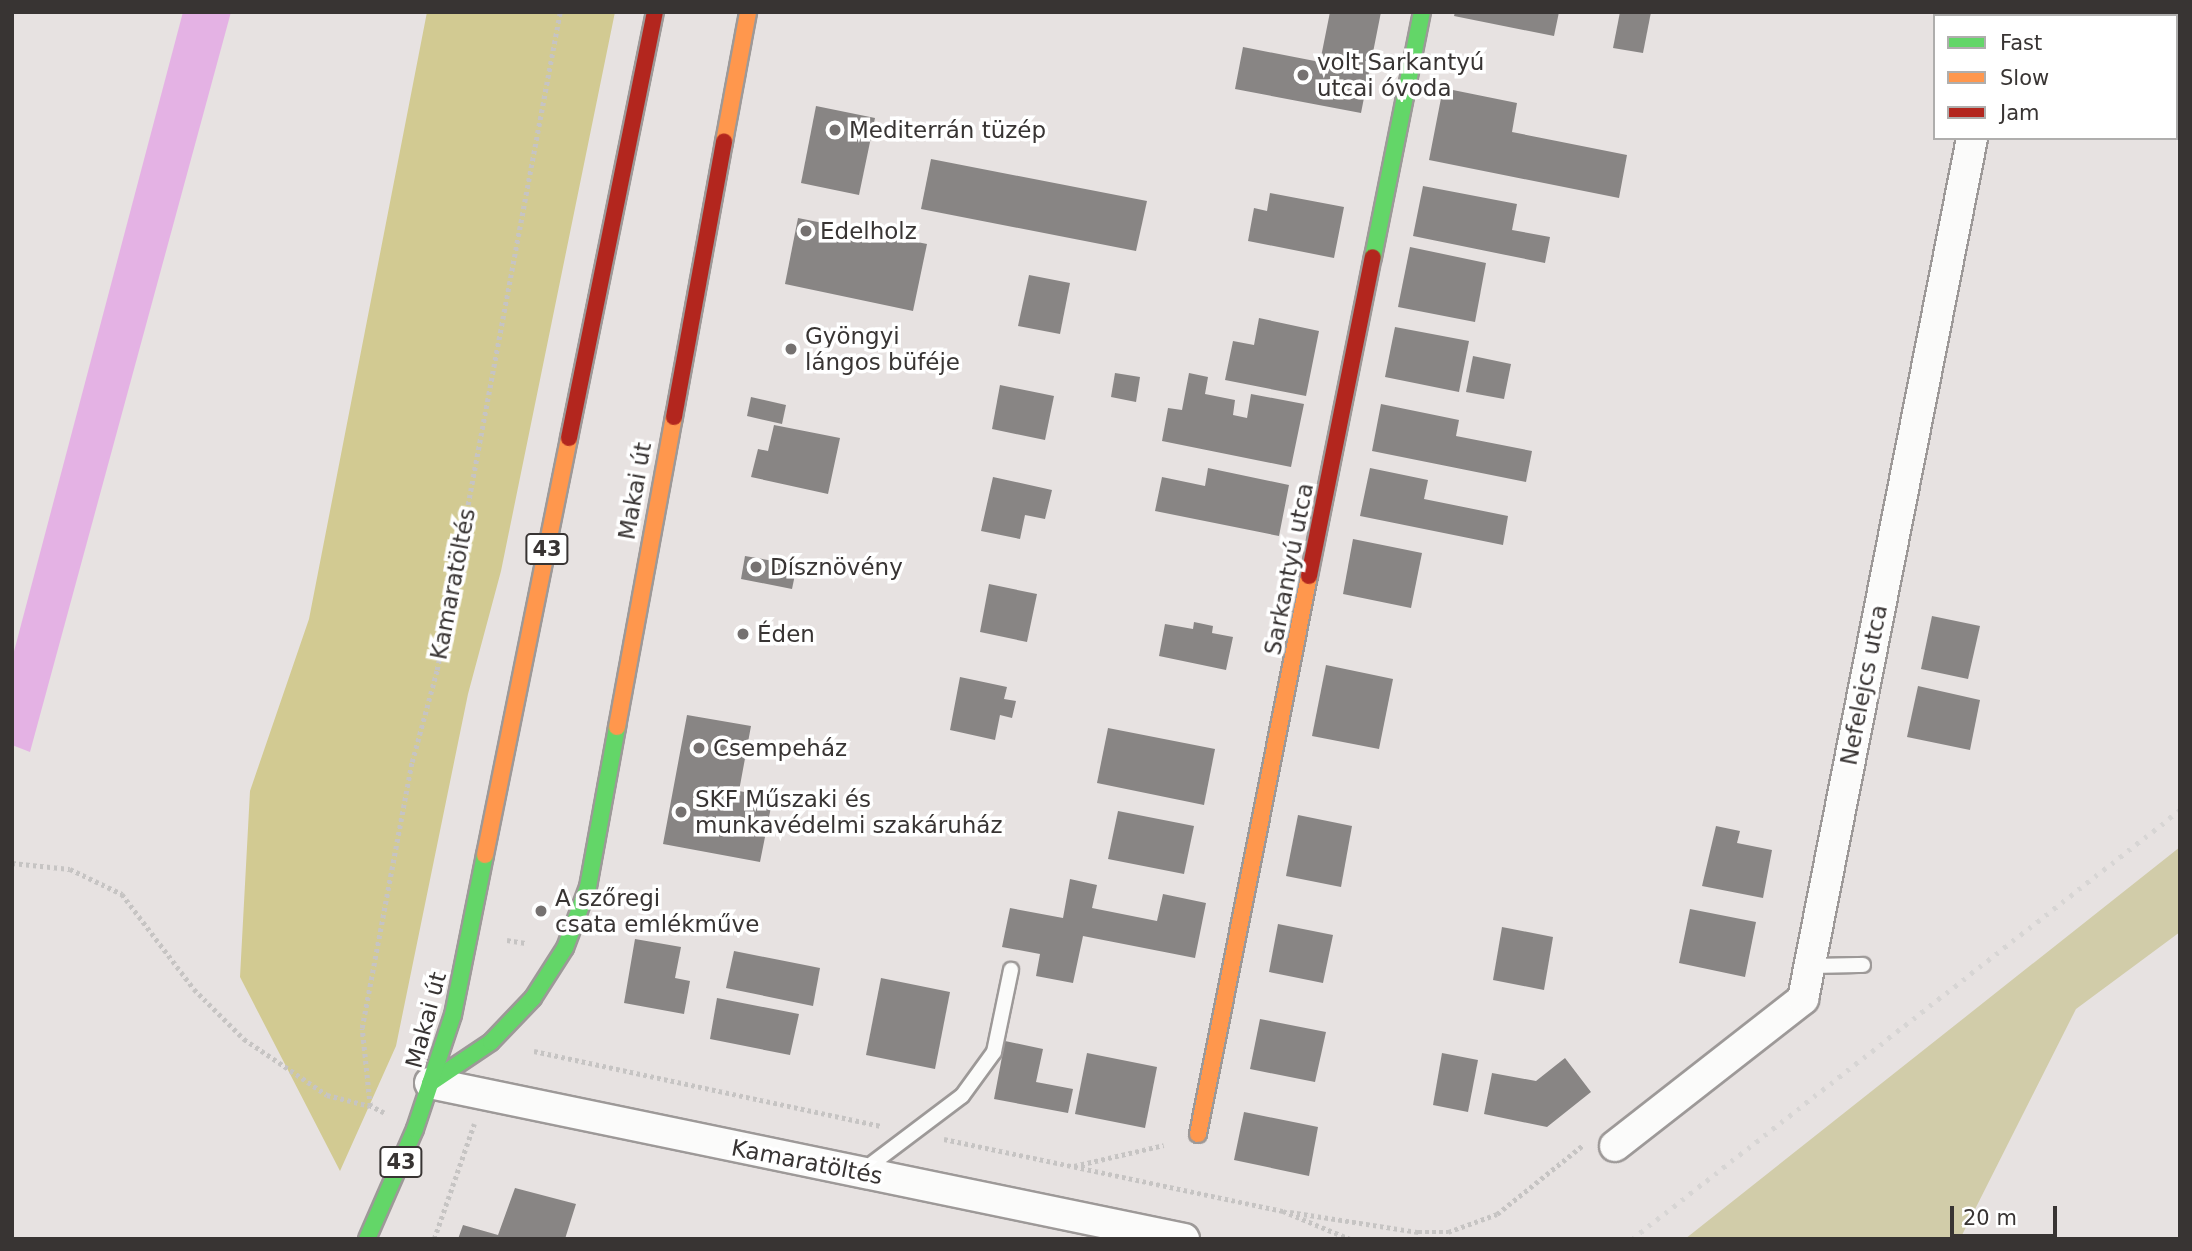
<!DOCTYPE html>
<meta charset="utf-8">
<style>
body{margin:0}
#map{position:relative;width:2192px;height:1251px;overflow:hidden;background:#e7e2e1;font-family:"DejaVu Sans",sans-serif}
div>[style]{position:absolute}
.green>*{inset:0;background:#d1cca9}
.forest>*{inset:0;background:#d2ca92}
.water>*{inset:0;background:#e4b2e4}
.building>*{inset:0;background:#888584}
.path>*{height:4.5px;margin-top:-2.25px;transform-origin:0;background:repeating-linear-gradient(90deg,#c6c4c3 0 3.5px,transparent 0 7px)}
.roads{filter:drop-shadow(2px 0 #9d9998) drop-shadow(-2px 0 #9d9998) drop-shadow(0 2px #9d9998) drop-shadow(0 -2px #9d9998)}
.lane>*{height:14px;margin:-7px;padding:0 7px;transform-origin:7px;border-radius:7px;background:#fbfbfa}
.street>*{height:30px;margin:-15px;padding:0 15px;transform-origin:15px;border-radius:15px;background:#fbfbfa}
.fast>*{height:16px;margin:-8px;padding:0 8px;transform-origin:8px;border-radius:8px;background:#63d668}
.slow>*{height:16px;margin:-8px;padding:0 8px;transform-origin:8px;border-radius:8px;background:#ff974d}
.jam>*{height:16px;margin:-8px;padding:0 8px;transform-origin:8px;border-radius:8px;background:#b3261e}
.rail>*{height:5px;margin-top:-2.5px;transform-origin:0;background:repeating-linear-gradient(90deg,#d7d5d4 0 3.5px,transparent 0 10.5px)}
.dots>*{width:19px;height:19px;translate:-50% -50%;box-sizing:border-box;border:4px solid #fff;border-radius:50%}
span{translate:-50% -50%;white-space:nowrap;text-align:center;line-height:1.15;-webkit-text-stroke:7px #fff;paint-order:stroke}
.shield-label span{padding:2px 5px;background:#fff;border:2px solid;border-radius:5px;-webkit-text-stroke-width:0}
.shield-label{font-size:21px;color:#383433;font-weight:700}
.poi-label{font-size:23px;color:#383433}
.left{translate:0 -50%;text-align:left}
.street-label{font-size:23px;color:#383433}
.frame{position:absolute;inset:0;border:14px solid #383433;pointer-events:none}
.legend{position:absolute;left:1933px;top:14px;width:245px;height:126px;box-sizing:border-box;background:#fff;border:2px solid #afaead;margin:0;padding:9px 12px;list-style:none;font-size:21px;color:#383433}
.legend li{display:flex;align-items:center;gap:14px;height:35px}
.legend b{width:35px;border:2px solid #afaead}
.scale{position:absolute;left:1950px;top:1206px;width:107px;height:32px;box-sizing:border-box;border:4px solid #383433;border-top:0;padding-left:9px;font-size:21px;line-height:24px;white-space:nowrap;color:#383433;-webkit-text-stroke:5px #fff;paint-order:stroke}
</style>
<div id="map">
<div class="green">
<div style="clip-path:polygon(2180px 847px,2180px 932px,2076px 1009px,1960px 1239px,1685px 1239px)"></div>
</div>
<div class="forest">
<div style="clip-path:polygon(427px 12px,615px 12px,501px 571px,468px 694px,396px 1046px,340px 1171px,240px 977px,250px 791px,309px 619px)"></div>
</div>
<div class="water">
<div style="clip-path:polygon(183px 12px,231px 12px,30px 752px,12px 745px,12px 659px)"></div>
</div>
<div class="building">
<div style="clip-path:polygon(1330px 12px,1381px 12px,1361px 113px,1235px 89px,1243px 47px,1320px 62px)"></div>
<div style="clip-path:polygon(1455px 12px,1559px 12px,1554px 36px,1454px 16px)"></div>
<div style="clip-path:polygon(1620px 12px,1651px 12px,1643px 53px,1613px 48px)"></div>
<div style="clip-path:polygon(1443px 88px,1517px 103px,1512px 132px,1627px 155px,1619px 198px,1429px 160px)"></div>
<div style="clip-path:polygon(816px 106px,875px 118px,859px 195px,801px 183px)"></div>
<div style="clip-path:polygon(931px 159px,1147px 201px,1136px 251px,921px 209px)"></div>
<div style="clip-path:polygon(1423px 186px,1517px 204px,1512px 230px,1550px 237px,1545px 263px,1413px 236px)"></div>
<div style="clip-path:polygon(1270px 193px,1344px 207px,1334px 258px,1248px 241px,1254px 208px,1267px 211px)"></div>
<div style="clip-path:polygon(798px 218px,927px 244px,913px 311px,785px 284px)"></div>
<div style="clip-path:polygon(1410px 247px,1486px 263px,1475px 322px,1398px 307px)"></div>
<div style="clip-path:polygon(1029px 275px,1070px 283px,1060px 334px,1018px 326px)"></div>
<div style="clip-path:polygon(1259px 318px,1319px 331px,1306px 396px,1225px 380px,1233px 341px,1254px 345px)"></div>
<div style="clip-path:polygon(1395px 327px,1469px 341px,1459px 392px,1385px 377px)"></div>
<div style="clip-path:polygon(1473px 356px,1511px 364px,1504px 399px,1466px 392px)"></div>
<div style="clip-path:polygon(1115px 373px,1140px 377px,1136px 402px,1111px 397px)"></div>
<div style="clip-path:polygon(1189px 373px,1208px 377px,1205px 394px,1235px 400px,1233px 415px,1247px 418px,1251px 394px,1304px 404px,1291px 467px,1162px 441px,1168px 408px,1182px 410px)"></div>
<div style="clip-path:polygon(1000px 385px,1054px 396px,1045px 440px,992px 429px)"></div>
<div style="clip-path:polygon(751px 397px,786px 405px,782px 424px,747px 416px)"></div>
<div style="clip-path:polygon(1381px 404px,1459px 420px,1456px 436px,1532px 451px,1526px 482px,1372px 451px)"></div>
<div style="clip-path:polygon(774px 425px,840px 438px,828px 494px,751px 477px,758px 449px,768px 451px)"></div>
<div style="clip-path:polygon(1208px 468px,1289px 485px,1279px 536px,1155px 511px,1162px 477px,1205px 486px)"></div>
<div style="clip-path:polygon(1370px 468px,1428px 480px,1424px 499px,1508px 516px,1503px 545px,1360px 516px)"></div>
<div style="clip-path:polygon(993px 477px,1052px 490px,1045px 519px,1025px 515px,1020px 539px,981px 531px)"></div>
<div style="clip-path:polygon(1353px 539px,1422px 553px,1411px 608px,1343px 594px)"></div>
<div style="clip-path:polygon(745px 556px,797px 565px,792px 589px,741px 579px)"></div>
<div style="clip-path:polygon(989px 584px,1037px 594px,1027px 642px,980px 632px)"></div>
<div style="clip-path:polygon(1932px 616px,1980px 626px,1968px 679px,1921px 669px)"></div>
<div style="clip-path:polygon(1194px 622px,1213px 626px,1212px 633px,1233px 637px,1226px 670px,1159px 656px,1165px 624px,1193px 629px)"></div>
<div style="clip-path:polygon(1326px 665px,1393px 679px,1379px 749px,1312px 736px)"></div>
<div style="clip-path:polygon(960px 677px,1007px 687px,1004px 699px,1016px 701px,1012px 718px,1000px 715px,995px 740px,950px 730px)"></div>
<div style="clip-path:polygon(1918px 686px,1980px 700px,1970px 750px,1907px 737px)"></div>
<div style="clip-path:polygon(687px 715px,751px 726px,739px 791px,773px 797px,760px 862px,663px 844px)"></div>
<div style="clip-path:polygon(1108px 728px,1215px 749px,1204px 805px,1097px 783px)"></div>
<div style="clip-path:polygon(1118px 811px,1194px 826px,1184px 874px,1108px 859px)"></div>
<div style="clip-path:polygon(1298px 815px,1352px 826px,1341px 887px,1286px 876px)"></div>
<div style="clip-path:polygon(1716px 826px,1740px 831px,1737px 843px,1772px 850px,1763px 898px,1702px 886px)"></div>
<div style="clip-path:polygon(1070px 879px,1097px 885px,1092px 908px,1157px 921px,1163px 894px,1206px 903px,1195px 958px,1083px 936px,1073px 983px,1036px 976px,1040px 954px,1002px 947px,1010px 908px,1063px 918px)"></div>
<div style="clip-path:polygon(1690px 909px,1756px 922px,1745px 977px,1679px 963px)"></div>
<div style="clip-path:polygon(1278px 924px,1333px 935px,1323px 983px,1269px 972px)"></div>
<div style="clip-path:polygon(1502px 927px,1553px 937px,1544px 990px,1493px 980px)"></div>
<div style="clip-path:polygon(635px 939px,681px 947px,675px 978px,690px 981px,684px 1014px,624px 1003px)"></div>
<div style="clip-path:polygon(734px 951px,820px 968px,813px 1006px,726px 988px)"></div>
<div style="clip-path:polygon(881px 978px,950px 992px,935px 1069px,866px 1055px)"></div>
<div style="clip-path:polygon(717px 998px,799px 1014px,790px 1055px,710px 1039px)"></div>
<div style="clip-path:polygon(1260px 1019px,1326px 1032px,1315px 1082px,1250px 1069px)"></div>
<div style="clip-path:polygon(1005px 1041px,1043px 1049px,1036px 1082px,1073px 1089px,1068px 1113px,994px 1099px)"></div>
<div style="clip-path:polygon(1087px 1053px,1157px 1067px,1145px 1128px,1075px 1114px)"></div>
<div style="clip-path:polygon(1442px 1053px,1478px 1060px,1468px 1112px,1433px 1105px)"></div>
<div style="clip-path:polygon(1565px 1058px,1591px 1092px,1547px 1127px,1484px 1114px,1492px 1073px,1536px 1081px)"></div>
<div style="clip-path:polygon(1244px 1112px,1318px 1127px,1309px 1176px,1234px 1160px)"></div>
<div style="clip-path:polygon(515px 1188px,576px 1204px,565px 1239px,458px 1239px,463px 1225px,498px 1235px)"></div>
</div>
<div class="path">
<div style="left:12px;top:863px;width:58px;rotate:5.9deg"></div>
<div style="left:70px;top:869px;width:58px;rotate:25.7deg"></div>
<div style="left:122px;top:894px;width:119px;rotate:52.8deg"></div>
<div style="left:194px;top:989px;width:71px;rotate:45deg"></div>
<div style="left:244px;top:1039px;width:100px;rotate:34deg"></div>
<div style="left:327px;top:1095px;width:44px;rotate:14.3deg"></div>
<div style="left:507px;top:940px;width:19px;rotate:9deg"></div>
<div style="left:534px;top:1051px;width:355px;rotate:12.2deg"></div>
<div style="left:384px;top:1113px;width:16px;rotate:-153deg"></div>
<div style="left:370px;top:1106px;width:78px;rotate:-95.9deg"></div>
<div style="left:362px;top:1028px;width:271px;rotate:-79.4deg"></div>
<div style="left:412px;top:762px;width:95px;rotate:-74.8deg"></div>
<div style="left:437px;top:670px;width:669px;rotate:-79.41deg"></div>
<div style="left:944px;top:1139px;width:347px;rotate:12deg"></div>
<div style="left:1283px;top:1211px;width:73px;rotate:22.7deg"></div>
<div style="left:1074px;top:1166px;width:92px;rotate:-13.1deg"></div>
<div style="left:1290px;top:1212px;width:130px;rotate:8.9deg"></div>
<div style="left:1418px;top:1232px;width:30px"></div>
<div style="left:1448px;top:1232px;width:52px;rotate:-20.2deg"></div>
<div style="left:1497px;top:1214px;width:109px;rotate:-38.7deg"></div>
<div style="left:434px;top:1239px;width:122px;rotate:-70.8deg"></div>
</div>
<div class="roads">
<div class="lane">
<div style="left:1809px;top:966px;width:54px;rotate:-1.1deg"></div>
<div style="left:861px;top:1172px;width:126px;rotate:-37deg"></div>
<div style="left:962px;top:1096px;width:54px;rotate:-54deg"></div>
<div style="left:994px;top:1052px;width:84px;rotate:-78.3deg"></div>
</div>
<div class="street">
<div style="left:1997px;top:16px;width:4px;rotate:-90deg"></div>
<div style="left:430px;top:1083px;width:770px;rotate:11.69deg"></div>
<div style="left:1615px;top:1146px;width:239px;rotate:-38deg"></div>
<div style="left:1803px;top:999px;width:877px;rotate:-78.89deg"></div>
</div>
<div class="fast">
<div style="left:1373px;top:257px;width:250px;rotate:-78.7deg"></div>
<div style="left:430px;top:1083px;width:73px;rotate:-33.9deg"></div>
<div style="left:491px;top:1042px;width:61px;rotate:-46.3deg"></div>
<div style="left:533px;top:998px;width:59px;rotate:-57.4deg"></div>
<div style="left:565px;top:948px;width:65px;rotate:-69.3deg"></div>
<div style="left:588px;top:887px;width:163px;rotate:-79.7deg"></div>
<div style="left:367px;top:1239px;width:120px;rotate:-66.4deg"></div>
<div style="left:415px;top:1129px;width:120px;rotate:-71.6deg"></div>
<div style="left:453px;top:1015px;width:163px;rotate:-78.7deg"></div>
</div>
<div class="slow">
<div style="left:724px;top:142px;width:132px;rotate:-79.5deg"></div>
<div style="left:617px;top:727px;width:315px;rotate:-79.6deg"></div>
<div style="left:485px;top:855px;width:425px;rotate:-78.6deg"></div>
<div style="left:1198px;top:1134px;width:569px;rotate:-78.75deg"></div>
</div>
<div class="jam">
<div style="left:674px;top:417px;width:280px;rotate:-79.7deg"></div>
<div style="left:569px;top:438px;width:435px;rotate:-78.6deg"></div>
<div style="left:1309px;top:576px;width:325px;rotate:-78.7deg"></div>
</div>
</div>
<div class="rail">
<div style="left:1632px;top:1239px;width:696px;rotate:-38.06deg"></div>
</div>
<div class="dots">
<div style="left:1303px;top:75px;background:#757170"></div>
<div style="left:835px;top:130px;background:#757170"></div>
<div style="left:806px;top:231px;background:#757170"></div>
<div style="left:791px;top:349px;background:#757170"></div>
<div style="left:756px;top:567px;background:#757170"></div>
<div style="left:743px;top:634px;background:#757170"></div>
<div style="left:699px;top:748px;background:#757170"></div>
<div style="left:681px;top:812px;background:#757170"></div>
<div style="left:541px;top:911px;background:#757170"></div>
</div>
<div class="shield-label">
<span style="left:547px;top:549px">43</span>
<span style="left:401px;top:1162px">43</span>
</div>
<div class="poi-label">
<span class="left" style="left:1317px;top:75px">volt Sarkantyú<br>utcai óvoda</span>
<span class="left" style="left:849px;top:130px">Mediterrán tüzép</span>
<span class="left" style="left:820px;top:231px">Edelholz</span>
<span class="left" style="left:805px;top:349px">Gyöngyi<br>lángos büféje</span>
<span class="left" style="left:770px;top:567px">Dísznövény</span>
<span class="left" style="left:757px;top:634px">Éden</span>
<span class="left" style="left:713px;top:748px">Csempeház</span>
<span class="left" style="left:695px;top:812px">SKF Műszaki és<br>munkavédelmi szakáruház</span>
<span class="left" style="left:555px;top:911px">A szőregi<br>csata emlékműve</span>
</div>
<div class="street-label">
<span style="left:635px;top:491px;rotate:-80deg">Makai út</span>
<span style="left:1289px;top:569px;rotate:-79deg">Sarkantyú utca</span>
<span style="left:453px;top:584px;rotate:-79deg">Kamaratöltés</span>
<span style="left:1864px;top:685px;rotate:-79deg">Nefelejcs utca</span>
<span style="left:426px;top:1020px;rotate:-75deg">Makai út</span>
<span style="left:807px;top:1162px;rotate:11deg">Kamaratöltés</span>
</div>
<div class="frame"></div>
<ul class="legend">
<li><b style="height:9px;background:#63d668"></b>Fast</li>
<li><b style="height:9px;background:#ff974d"></b>Slow</li>
<li><b style="height:9px;background:#b3261e"></b>Jam</li>
</ul>
<div class="scale">20 m</div>
</div>
